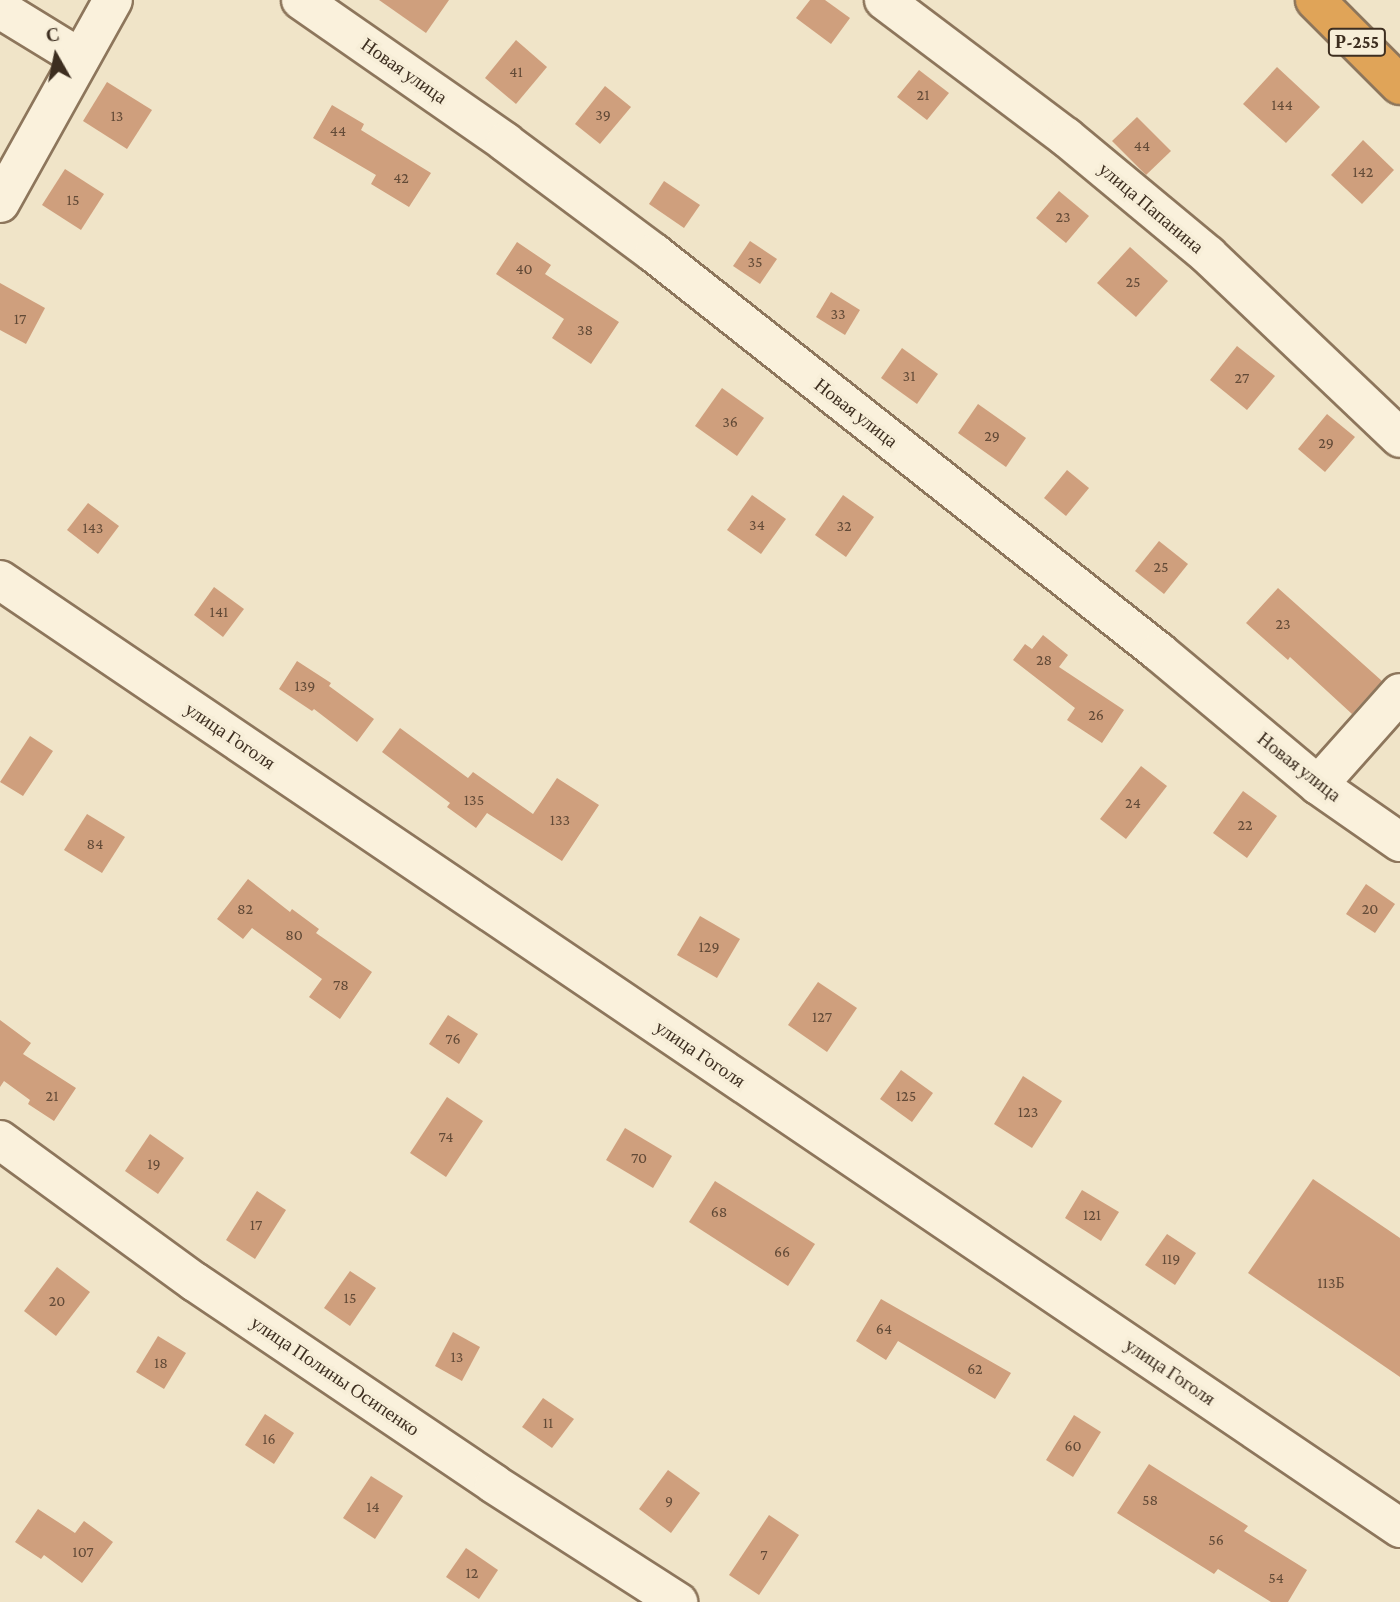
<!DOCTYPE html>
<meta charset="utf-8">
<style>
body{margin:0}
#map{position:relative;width:1400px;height:1602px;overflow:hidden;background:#f0e4c8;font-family:"Crimson Pro",serif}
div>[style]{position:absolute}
.building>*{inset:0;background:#cf9f7d}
.roads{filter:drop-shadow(2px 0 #8d765c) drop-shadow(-2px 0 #8d765c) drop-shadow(0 2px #8d765c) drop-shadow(0 -2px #8d765c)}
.minor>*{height:38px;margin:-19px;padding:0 19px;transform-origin:19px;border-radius:19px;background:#faf1dc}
.highway>*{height:38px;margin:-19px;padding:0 19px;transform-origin:19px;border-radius:19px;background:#e0a458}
span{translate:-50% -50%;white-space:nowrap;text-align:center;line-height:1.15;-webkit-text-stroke:7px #f7eed8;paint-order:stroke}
.number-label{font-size:16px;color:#624a37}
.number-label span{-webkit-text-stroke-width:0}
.shield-label span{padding:2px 5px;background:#f7eed8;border:2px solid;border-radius:5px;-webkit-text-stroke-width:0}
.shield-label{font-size:18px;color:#3d2e20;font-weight:700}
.street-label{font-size:19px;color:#3d2e20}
.north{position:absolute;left:21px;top:21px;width:70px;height:70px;-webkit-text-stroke:5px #f7eed8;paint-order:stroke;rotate:351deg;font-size:19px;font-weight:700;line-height:28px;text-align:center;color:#3d2e20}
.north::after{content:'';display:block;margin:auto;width:24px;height:32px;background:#3d2e20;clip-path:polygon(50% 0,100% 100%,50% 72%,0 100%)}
</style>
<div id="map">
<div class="building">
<div style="clip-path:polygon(379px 0,449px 0,426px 33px)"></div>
<div style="clip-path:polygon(810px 0,825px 0,850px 18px,831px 44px,796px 18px)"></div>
<div style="clip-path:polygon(516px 40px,547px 67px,516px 104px,485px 78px)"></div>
<div style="clip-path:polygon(1277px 67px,1320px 107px,1286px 143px,1243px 104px)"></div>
<div style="clip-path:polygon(919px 70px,949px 93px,927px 120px,897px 97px)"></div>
<div style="clip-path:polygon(107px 82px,152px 110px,127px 149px,83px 121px)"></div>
<div style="clip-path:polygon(605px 86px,631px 107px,600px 144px,575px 124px)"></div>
<div style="clip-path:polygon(332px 105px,364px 124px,361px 130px,431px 173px,409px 207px,371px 184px,376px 175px,313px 138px)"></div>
<div style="clip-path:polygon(1137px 117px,1171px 151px,1146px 175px,1112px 141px)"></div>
<div style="clip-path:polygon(1363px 140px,1394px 170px,1362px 204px,1331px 175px)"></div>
<div style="clip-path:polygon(65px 169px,104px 194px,81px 230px,42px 205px)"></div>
<div style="clip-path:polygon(664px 181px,700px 205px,684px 228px,649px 204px)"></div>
<div style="clip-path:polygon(1059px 191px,1089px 216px,1066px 243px,1036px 218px)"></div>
<div style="clip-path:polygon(750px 241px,777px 259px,760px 284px,733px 266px)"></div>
<div style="clip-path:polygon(517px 242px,551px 265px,545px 274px,619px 322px,591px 364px,552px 338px,564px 319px,496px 274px)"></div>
<div style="clip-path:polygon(1130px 247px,1168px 281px,1136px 317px,1097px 283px)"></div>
<div style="clip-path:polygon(0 283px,45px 308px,26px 344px,0 330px)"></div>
<div style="clip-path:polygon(831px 292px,860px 310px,845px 335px,816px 317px)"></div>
<div style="clip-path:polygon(1237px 346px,1275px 376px,1247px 410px,1210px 380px)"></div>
<div style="clip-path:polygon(902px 348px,938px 374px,917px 404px,881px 378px)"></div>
<div style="clip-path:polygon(722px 388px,764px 418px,737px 456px,695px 426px)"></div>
<div style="clip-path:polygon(978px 404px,1026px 438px,1006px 467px,958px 433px)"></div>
<div style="clip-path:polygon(1327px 414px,1355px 437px,1325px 472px,1298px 449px)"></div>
<div style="clip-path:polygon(1067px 470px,1089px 488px,1066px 516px,1044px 498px)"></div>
<div style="clip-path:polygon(752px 495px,786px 519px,761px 554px,727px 530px)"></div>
<div style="clip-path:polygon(843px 495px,874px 517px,846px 557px,815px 535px)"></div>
<div style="clip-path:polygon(88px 503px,119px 526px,98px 554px,67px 530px)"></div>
<div style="clip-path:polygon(1159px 541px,1188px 564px,1164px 594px,1135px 571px)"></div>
<div style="clip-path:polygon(214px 587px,244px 609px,223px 637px,194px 615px)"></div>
<div style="clip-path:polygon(1278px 588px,1382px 681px,1352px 714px,1290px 657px,1288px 660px,1246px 623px)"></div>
<div style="clip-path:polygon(1043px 635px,1068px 655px,1059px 667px,1124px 710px,1102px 743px,1067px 720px,1075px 708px,1013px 660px,1025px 644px,1032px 649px)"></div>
<div style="clip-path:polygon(297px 661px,331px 683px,329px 686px,374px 719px,357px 742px,314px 709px,312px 711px,279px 689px)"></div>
<div style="clip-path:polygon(400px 728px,468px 778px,473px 772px,533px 814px,557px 778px,599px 805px,562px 861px,487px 813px,476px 828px,447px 807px,450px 803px,382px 752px)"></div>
<div style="clip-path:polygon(30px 736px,53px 751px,23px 796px,0 782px)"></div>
<div style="clip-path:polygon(1141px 766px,1167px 786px,1126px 839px,1100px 819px)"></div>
<div style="clip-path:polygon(1243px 791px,1277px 816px,1247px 858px,1213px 833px)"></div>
<div style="clip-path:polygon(87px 814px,125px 837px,102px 873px,64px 850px)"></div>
<div style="clip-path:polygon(248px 879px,290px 912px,292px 909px,319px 929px,316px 933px,372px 972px,340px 1019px,309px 997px,322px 979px,252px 928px,243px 939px,217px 919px)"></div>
<div style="clip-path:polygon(1366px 884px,1395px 904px,1375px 933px,1346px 914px)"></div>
<div style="clip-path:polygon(700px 916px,740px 939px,717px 978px,677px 955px)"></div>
<div style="clip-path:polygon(818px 982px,857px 1008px,827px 1052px,788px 1025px)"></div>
<div style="clip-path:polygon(448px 1015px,478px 1034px,459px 1064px,429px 1044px)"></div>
<div style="clip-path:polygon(0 1020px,31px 1043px,23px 1054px,76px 1088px,54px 1121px,28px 1104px,30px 1100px,4px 1081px,0 1087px)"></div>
<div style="clip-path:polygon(901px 1070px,933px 1093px,912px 1122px,880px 1099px)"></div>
<div style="clip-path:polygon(1023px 1076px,1062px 1101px,1032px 1148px,994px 1124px)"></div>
<div style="clip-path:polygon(447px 1097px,483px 1121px,446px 1177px,410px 1153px)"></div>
<div style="clip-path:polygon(625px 1128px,672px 1156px,653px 1188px,606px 1160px)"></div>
<div style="clip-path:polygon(150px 1134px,184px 1158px,158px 1194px,125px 1171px)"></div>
<div style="clip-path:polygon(1313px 1179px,1400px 1238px,1400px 1377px,1248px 1273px)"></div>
<div style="clip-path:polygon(715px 1181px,815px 1244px,788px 1286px,689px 1222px)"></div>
<div style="clip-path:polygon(1082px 1190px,1119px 1212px,1101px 1241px,1065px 1218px)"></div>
<div style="clip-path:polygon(257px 1191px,286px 1210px,255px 1259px,226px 1240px)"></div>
<div style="clip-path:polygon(1167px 1234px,1196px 1253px,1175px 1285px,1145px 1265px)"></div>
<div style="clip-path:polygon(57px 1267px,90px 1292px,56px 1336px,24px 1311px)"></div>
<div style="clip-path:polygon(350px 1271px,376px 1288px,350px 1326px,324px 1308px)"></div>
<div style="clip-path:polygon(881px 1299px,1011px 1373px,995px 1399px,898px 1341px,886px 1360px,856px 1341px)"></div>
<div style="clip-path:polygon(453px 1332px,480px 1347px,462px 1381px,435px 1366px)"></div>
<div style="clip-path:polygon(158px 1336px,186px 1353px,164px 1389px,136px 1372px)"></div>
<div style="clip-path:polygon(543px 1398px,574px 1419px,552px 1448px,522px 1427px)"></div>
<div style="clip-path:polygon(265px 1414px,294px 1433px,274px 1464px,245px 1445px)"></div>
<div style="clip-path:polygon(1074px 1415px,1101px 1432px,1073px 1477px,1046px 1460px)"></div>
<div style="clip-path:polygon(1149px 1464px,1248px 1526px,1244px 1531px,1307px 1570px,1288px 1602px,1271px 1602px,1218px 1569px,1214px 1574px,1117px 1513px)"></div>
<div style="clip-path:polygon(668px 1470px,700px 1493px,671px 1533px,639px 1509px)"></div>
<div style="clip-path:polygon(371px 1476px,403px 1496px,375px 1539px,343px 1518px)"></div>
<div style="clip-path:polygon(38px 1509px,75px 1533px,84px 1521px,113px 1542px,82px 1583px,44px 1555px,41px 1559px,15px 1542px)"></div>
<div style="clip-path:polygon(769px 1515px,799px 1535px,759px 1595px,729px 1575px)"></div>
<div style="clip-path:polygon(466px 1548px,498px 1570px,479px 1599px,446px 1577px)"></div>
</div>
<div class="roads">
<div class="minor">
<div style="left:301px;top:0;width:249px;rotate:34.8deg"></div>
<div style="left:505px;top:142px;width:186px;rotate:36.7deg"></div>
<div style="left:654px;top:253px;width:644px;rotate:38.31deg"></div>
<div style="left:1159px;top:652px;width:207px;rotate:39.9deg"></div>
<div style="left:1318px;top:785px;width:100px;rotate:34.8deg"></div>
<div style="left:884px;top:0;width:228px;rotate:37deg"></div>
<div style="left:1066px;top:137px;width:185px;rotate:39.7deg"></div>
<div style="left:1208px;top:255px;width:265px;rotate:43.6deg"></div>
<div style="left:0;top:9px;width:94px;rotate:31.5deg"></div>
<div style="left:0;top:203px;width:232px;rotate:-60.9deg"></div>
<div style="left:0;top:580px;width:1691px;rotate:34.1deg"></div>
<div style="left:1318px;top:785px;width:123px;rotate:-48.3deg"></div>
<div style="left:0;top:1140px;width:241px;rotate:36.1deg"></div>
<div style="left:195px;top:1282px;width:361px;rotate:34deg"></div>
<div style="left:494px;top:1484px;width:219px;rotate:32.7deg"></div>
</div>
<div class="highway">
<div style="left:1315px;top:0;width:120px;rotate:45deg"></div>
</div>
</div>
<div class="number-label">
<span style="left:516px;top:72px">41</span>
<span style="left:923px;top:95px">21</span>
<span style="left:1282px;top:105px">144</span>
<span style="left:603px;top:115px">39</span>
<span style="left:117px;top:116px">13</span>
<span style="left:338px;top:131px">44</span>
<span style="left:1142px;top:146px">44</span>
<span style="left:1363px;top:172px">142</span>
<span style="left:401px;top:178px">42</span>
<span style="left:73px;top:200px">15</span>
<span style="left:1063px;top:217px">23</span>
<span style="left:755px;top:262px">35</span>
<span style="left:524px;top:269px">40</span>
<span style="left:1133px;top:282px">25</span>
<span style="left:838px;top:314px">33</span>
<span style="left:20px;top:319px">17</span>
<span style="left:585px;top:330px">38</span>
<span style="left:909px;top:376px">31</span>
<span style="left:1242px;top:378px">27</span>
<span style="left:730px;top:422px">36</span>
<span style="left:992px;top:436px">29</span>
<span style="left:1326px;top:443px">29</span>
<span style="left:757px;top:525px">34</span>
<span style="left:844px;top:526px">32</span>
<span style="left:93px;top:528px">143</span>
<span style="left:1161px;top:567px">25</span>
<span style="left:219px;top:612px">141</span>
<span style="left:1283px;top:624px">23</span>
<span style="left:1044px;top:660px">28</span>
<span style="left:305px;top:686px">139</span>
<span style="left:1096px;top:715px">26</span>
<span style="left:474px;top:800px">135</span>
<span style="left:1133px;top:803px">24</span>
<span style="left:560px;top:820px">133</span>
<span style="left:1245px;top:825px">22</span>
<span style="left:95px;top:844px">84</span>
<span style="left:245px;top:909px">82</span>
<span style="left:1370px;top:909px">20</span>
<span style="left:294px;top:935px">80</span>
<span style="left:709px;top:947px">129</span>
<span style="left:341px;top:985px">78</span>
<span style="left:822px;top:1017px">127</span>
<span style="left:453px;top:1039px">76</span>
<span style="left:52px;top:1096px">21</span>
<span style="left:906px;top:1096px">125</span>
<span style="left:1028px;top:1112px">123</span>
<span style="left:446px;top:1137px">74</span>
<span style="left:639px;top:1158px">70</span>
<span style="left:154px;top:1164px">19</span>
<span style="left:719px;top:1212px">68</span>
<span style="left:1092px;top:1215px">121</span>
<span style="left:256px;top:1225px">17</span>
<span style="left:782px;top:1252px">66</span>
<span style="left:1171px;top:1259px">119</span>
<span style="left:1331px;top:1283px">113Б</span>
<span style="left:350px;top:1298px">15</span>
<span style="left:57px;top:1301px">20</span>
<span style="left:884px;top:1329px">64</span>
<span style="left:457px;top:1357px">13</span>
<span style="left:161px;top:1363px">18</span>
<span style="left:975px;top:1369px">62</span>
<span style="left:548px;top:1423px">11</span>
<span style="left:269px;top:1439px">16</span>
<span style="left:1073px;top:1446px">60</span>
<span style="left:1150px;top:1500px">58</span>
<span style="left:669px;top:1501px">9</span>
<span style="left:373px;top:1507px">14</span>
<span style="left:1216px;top:1540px">56</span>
<span style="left:83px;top:1552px">107</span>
<span style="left:764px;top:1555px">7</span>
<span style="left:472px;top:1573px">12</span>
<span style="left:1276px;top:1578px">54</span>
</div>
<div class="shield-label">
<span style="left:1357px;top:42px">Р-255</span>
</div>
<div class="street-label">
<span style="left:404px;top:71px;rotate:35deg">Новая улица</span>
<span style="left:1151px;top:208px;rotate:40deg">улица Папанина</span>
<span style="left:856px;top:413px;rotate:38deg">Новая улица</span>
<span style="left:230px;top:736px;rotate:34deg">улица Гоголя</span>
<span style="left:1299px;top:767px;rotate:38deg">Новая улица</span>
<span style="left:700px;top:1054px;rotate:34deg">улица Гоголя</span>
<span style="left:1170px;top:1372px;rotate:34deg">улица Гоголя</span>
<span style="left:335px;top:1376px;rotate:34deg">улица Полины Осипенко</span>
</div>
<div class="north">С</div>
</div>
